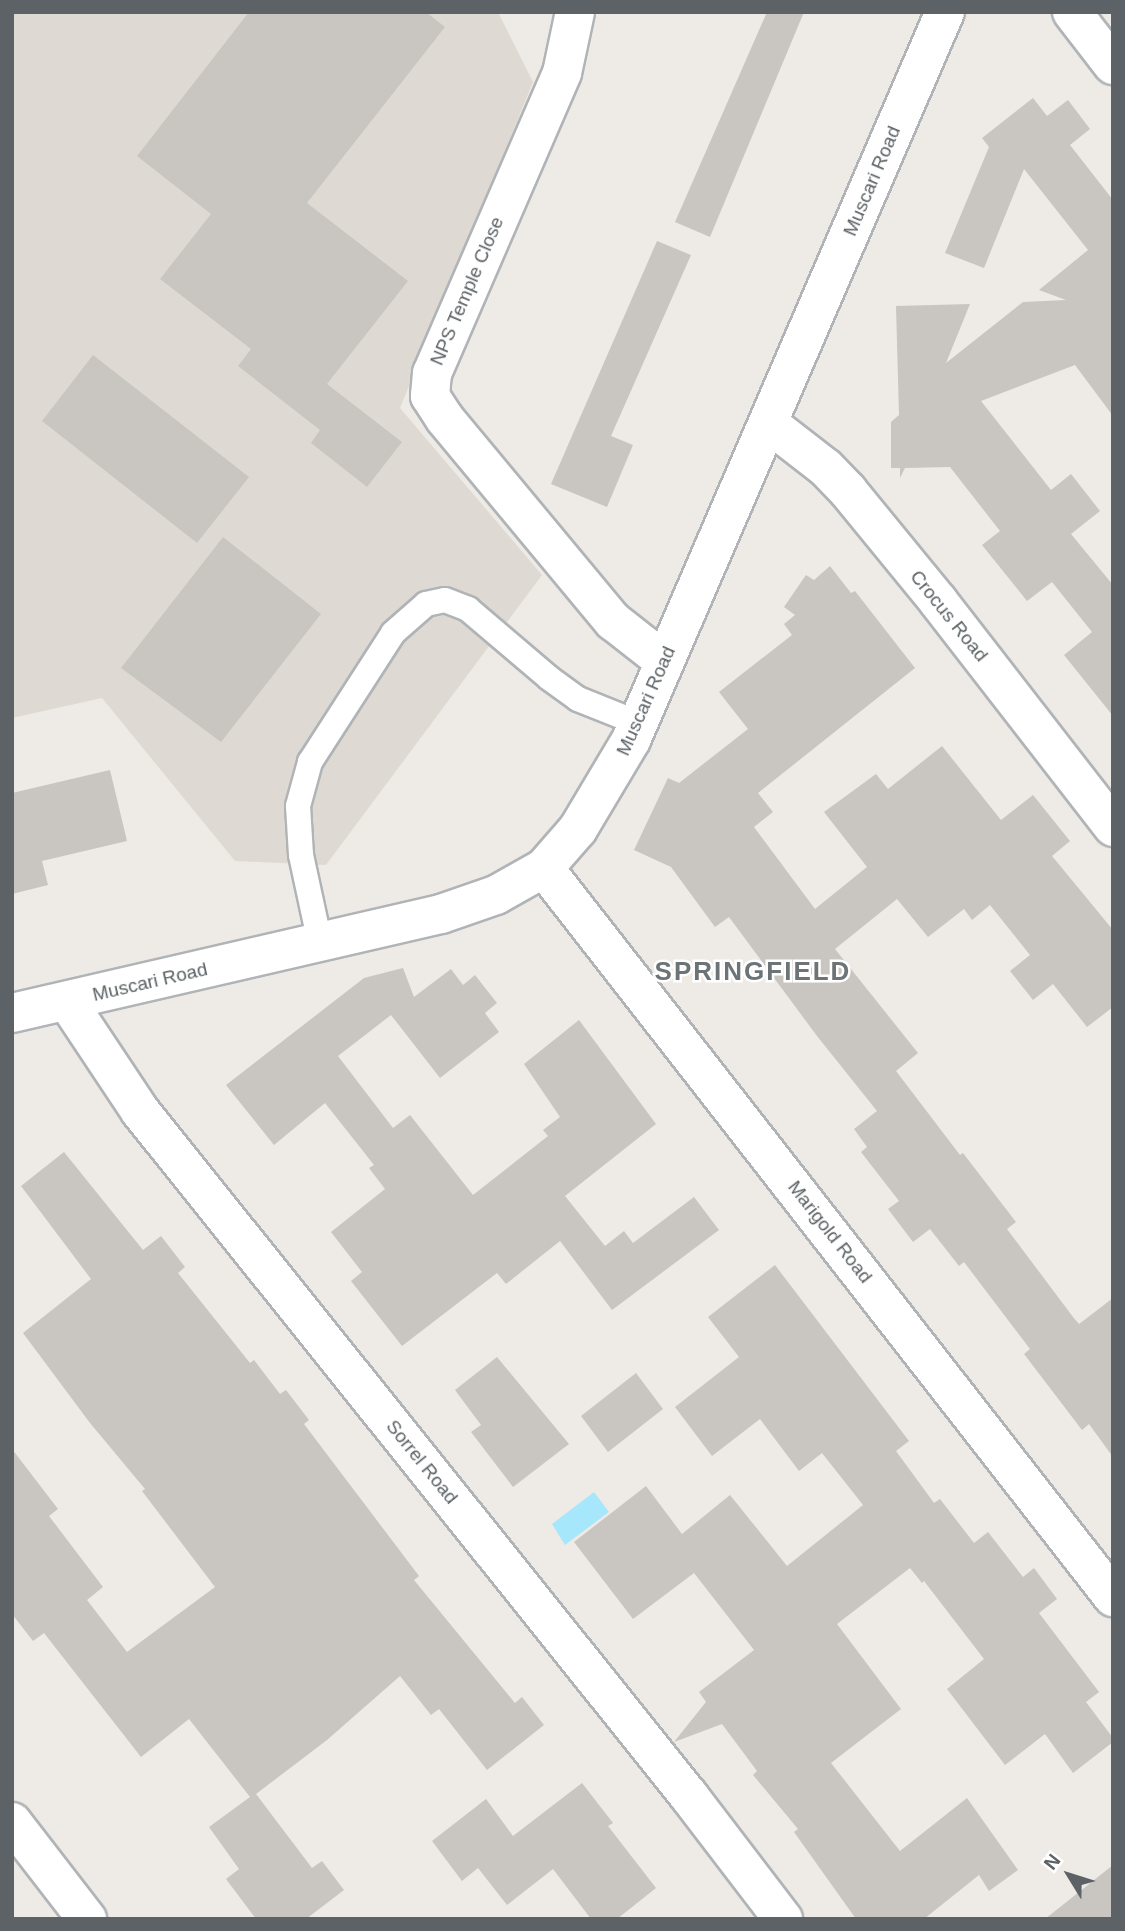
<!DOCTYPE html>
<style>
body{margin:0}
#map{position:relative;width:1125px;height:1931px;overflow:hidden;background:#eeeae5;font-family:Arial,sans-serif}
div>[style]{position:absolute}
.education>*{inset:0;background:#dedad3}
.water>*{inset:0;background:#a7e7fc}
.building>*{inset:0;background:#c9c5c1}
.roads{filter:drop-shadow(2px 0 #b0b4b7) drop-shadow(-2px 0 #b0b4b7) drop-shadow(0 2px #b0b4b7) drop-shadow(0 -2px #b0b4b7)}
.service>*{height:24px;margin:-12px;padding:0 12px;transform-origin:12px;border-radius:12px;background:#fff}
.minor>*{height:38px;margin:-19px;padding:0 19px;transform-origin:19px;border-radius:19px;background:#fff}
span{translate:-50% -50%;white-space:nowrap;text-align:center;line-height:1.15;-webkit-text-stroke:5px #fff;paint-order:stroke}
.street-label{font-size:19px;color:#5c6265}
.district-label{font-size:26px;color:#6d7477;font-weight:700;letter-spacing:2px}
.frame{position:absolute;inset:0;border:14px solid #5c6265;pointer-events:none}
.north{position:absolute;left:1034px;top:1840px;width:70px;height:70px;-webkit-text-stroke:5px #fff;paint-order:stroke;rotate:308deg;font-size:19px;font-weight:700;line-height:28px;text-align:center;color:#5c6265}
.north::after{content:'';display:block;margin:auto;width:24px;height:32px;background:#5c6265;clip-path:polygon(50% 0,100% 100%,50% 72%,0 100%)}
</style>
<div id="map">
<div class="education">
<div style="clip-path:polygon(12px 12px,498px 12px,533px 82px,400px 408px,542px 575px,326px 865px,235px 861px,102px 698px,12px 718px)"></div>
</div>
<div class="water">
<div style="clip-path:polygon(594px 1492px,609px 1512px,565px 1545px,552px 1524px)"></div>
</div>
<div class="building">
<div style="clip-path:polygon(249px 12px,426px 12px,445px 27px,307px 203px,408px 281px,327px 384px,402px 442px,367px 487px,311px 443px,320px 430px,238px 366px,251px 349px,160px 279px,211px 214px,137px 156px)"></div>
<div style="clip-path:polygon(767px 12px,804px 12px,710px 237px,675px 222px)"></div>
<div style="clip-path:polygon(1033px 98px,1047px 116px,1068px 100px,1090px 129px,1070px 145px,1113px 200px,1113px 416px,1075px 365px,981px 401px,1051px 490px,1071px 474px,1100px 511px,1071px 534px,1113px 585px,1113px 716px,1064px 655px,1092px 632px,1052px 582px,1027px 601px,982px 545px,1000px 531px,950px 467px,905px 468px,900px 478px,900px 468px,891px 468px,891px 422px,899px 415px,896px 306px,970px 304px,946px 363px,1023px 302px,1066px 300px,1039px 290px,1088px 250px,1024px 169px,984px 268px,945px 253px,989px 147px,982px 138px)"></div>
<div style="clip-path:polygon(657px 241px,691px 255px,611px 436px,633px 445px,607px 507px,551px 484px)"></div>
<div style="clip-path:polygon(93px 355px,249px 477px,197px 543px,42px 421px)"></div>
<div style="clip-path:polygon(223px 537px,321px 614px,221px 742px,121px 668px)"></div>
<div style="clip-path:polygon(830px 566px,851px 593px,855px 591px,915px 668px,758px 793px,773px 812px,754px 827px,815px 909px,867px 867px,824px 812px,876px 774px,888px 789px,942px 746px,1001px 820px,1033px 795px,1070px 841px,1052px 856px,1113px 930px,1113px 1007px,1087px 1027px,1053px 984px,1033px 1000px,1010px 971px,1030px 955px,990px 905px,972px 920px,964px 909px,928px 937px,897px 899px,835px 949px,918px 1053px,896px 1071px,960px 1155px,963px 1153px,1016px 1222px,1007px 1229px,1073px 1317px,1079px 1324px,1113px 1298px,1113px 1457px,1089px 1424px,1082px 1430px,1024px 1354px,1030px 1349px,964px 1262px,959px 1266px,930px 1229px,913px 1242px,888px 1209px,899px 1201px,861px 1152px,867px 1147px,854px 1129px,877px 1111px,817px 1036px,729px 917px,715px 927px,671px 867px,634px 850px,668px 778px,679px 783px,748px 729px,719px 692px,792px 635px,784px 624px,795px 615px,784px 607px,806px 575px,814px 580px)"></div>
<div style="clip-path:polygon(110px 770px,127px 841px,42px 861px,48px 885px,12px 894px,12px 793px)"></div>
<div style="clip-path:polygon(403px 968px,414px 997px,451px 969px,463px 985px,475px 975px,497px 1003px,485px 1013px,499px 1032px,440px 1078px,391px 1015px,338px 1056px,393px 1128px,410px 1115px,473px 1195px,548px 1136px,543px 1130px,560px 1117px,524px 1064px,579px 1020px,656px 1124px,565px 1196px,605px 1246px,624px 1231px,633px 1243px,694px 1197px,719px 1230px,612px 1310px,560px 1241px,506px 1284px,497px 1273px,402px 1346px,351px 1281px,362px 1272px,331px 1232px,385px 1189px,369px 1168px,374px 1165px,325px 1103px,274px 1145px,226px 1085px,364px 978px)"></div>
<div style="clip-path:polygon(64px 1152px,143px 1250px,161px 1236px,185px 1267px,178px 1273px,250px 1363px,254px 1360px,280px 1394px,286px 1390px,309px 1420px,304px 1424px,419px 1576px,414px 1580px,515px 1703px,522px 1697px,544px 1725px,487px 1770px,439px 1709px,431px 1715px,400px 1676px,327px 1740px,256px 1794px,312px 1868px,322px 1861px,344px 1890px,306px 1919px,256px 1919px,226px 1879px,239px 1869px,209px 1827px,250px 1797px,189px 1719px,141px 1757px,44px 1633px,33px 1641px,12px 1614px,12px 1449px,58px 1509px,49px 1516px,103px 1587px,87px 1600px,127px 1652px,215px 1587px,142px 1491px,145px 1489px,90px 1423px,23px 1333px,91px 1279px,21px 1186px)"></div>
<div style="clip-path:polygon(775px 1265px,909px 1441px,896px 1451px,934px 1503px,940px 1499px,974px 1543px,988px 1532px,1023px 1577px,1034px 1568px,1057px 1599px,1039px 1613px,1099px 1692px,1086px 1702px,1113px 1738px,1113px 1742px,1073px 1773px,1045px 1734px,1005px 1765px,947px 1689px,984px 1659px,924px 1581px,922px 1583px,910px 1568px,837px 1624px,901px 1709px,831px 1763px,900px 1851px,967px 1798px,1018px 1870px,989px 1891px,979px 1875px,924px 1919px,856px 1919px,794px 1832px,798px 1829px,753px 1775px,757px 1771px,722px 1724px,674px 1742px,706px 1702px,699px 1692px,754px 1650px,694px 1573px,633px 1619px,574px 1542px,646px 1486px,682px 1534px,730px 1495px,787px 1566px,863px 1505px,822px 1453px,799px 1471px,760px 1419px,712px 1456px,675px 1407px,739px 1357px,708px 1317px)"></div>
<div style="clip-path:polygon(497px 1357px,569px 1444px,513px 1487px,471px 1432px,481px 1425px,455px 1390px)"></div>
<div style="clip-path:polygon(636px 1373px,663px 1409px,608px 1452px,581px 1416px)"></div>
<div style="clip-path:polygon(582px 1783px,613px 1823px,608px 1826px,656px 1888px,617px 1919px,591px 1919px,553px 1869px,507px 1905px,478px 1868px,462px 1881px,432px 1841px,486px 1799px,513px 1836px)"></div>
<div style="clip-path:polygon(1113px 1865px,1113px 1919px,1045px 1919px)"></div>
</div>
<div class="roads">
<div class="service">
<div style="left:320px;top:943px;width:90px;rotate:-102.2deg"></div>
<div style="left:301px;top:855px;width:49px;rotate:-93.5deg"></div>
<div style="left:298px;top:806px;width:46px;rotate:-74.7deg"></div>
<div style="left:310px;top:762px;width:153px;rotate:-57.2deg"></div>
<div style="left:393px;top:633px;width:44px;rotate:-41.3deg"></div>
<div style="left:426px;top:604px;width:19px;rotate:-12deg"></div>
<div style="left:445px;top:600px;width:25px;rotate:21deg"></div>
<div style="left:468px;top:609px;width:106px;rotate:40.4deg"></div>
<div style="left:549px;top:678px;width:36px;rotate:36deg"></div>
<div style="left:578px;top:699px;width:65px;rotate:21.8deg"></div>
</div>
<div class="minor">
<div style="left:575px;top:12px;width:62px;rotate:102deg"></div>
<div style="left:562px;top:73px;width:327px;rotate:113.4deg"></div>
<div style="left:432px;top:373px;width:23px;rotate:95deg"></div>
<div style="left:430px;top:396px;width:27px;rotate:57deg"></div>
<div style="left:445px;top:419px;width:263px;rotate:50.3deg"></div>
<div style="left:613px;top:621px;width:65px;rotate:38.1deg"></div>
<div style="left:1072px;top:12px;width:67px;rotate:52.3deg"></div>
<div style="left:768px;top:423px;width:73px;rotate:37.8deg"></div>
<div style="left:826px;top:468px;width:32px;rotate:46deg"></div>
<div style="left:848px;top:491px;width:142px;rotate:50.7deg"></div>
<div style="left:938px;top:601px;width:286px;rotate:52.2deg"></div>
<div style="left:544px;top:868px;width:925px;rotate:52.03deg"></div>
<div style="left:67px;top:1001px;width:132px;rotate:56.4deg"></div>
<div style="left:140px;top:1111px;width:878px;rotate:51.29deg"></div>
<div style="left:689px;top:1796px;width:155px;rotate:52.6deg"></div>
<div style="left:12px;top:1013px;width:440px;rotate:-13deg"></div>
<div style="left:441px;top:914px;width:58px;rotate:-19.1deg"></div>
<div style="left:496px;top:895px;width:55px;rotate:-29.4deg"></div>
<div style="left:544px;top:868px;width:52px;rotate:-48.9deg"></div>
<div style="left:578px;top:829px;width:104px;rotate:-59.2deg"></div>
<div style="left:631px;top:740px;width:793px;rotate:-66.67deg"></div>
<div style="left:12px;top:1822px;width:123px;rotate:52.3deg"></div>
</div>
</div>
<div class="street-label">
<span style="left:872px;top:181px;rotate:-67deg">Muscari Road</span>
<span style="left:467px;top:291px;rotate:-67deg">NPS Temple Close</span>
<span style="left:949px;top:616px;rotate:51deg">Crocus Road</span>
<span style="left:646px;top:701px;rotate:-66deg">Muscari Road</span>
<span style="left:150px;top:982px;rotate:-13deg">Muscari Road</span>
<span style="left:830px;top:1232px;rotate:52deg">Marigold Road</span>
<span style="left:422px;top:1462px;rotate:51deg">Sorrel Road</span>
</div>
<div class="district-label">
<span style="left:753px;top:972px">SPRINGFIELD</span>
</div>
<div class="frame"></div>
<div class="north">N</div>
</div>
